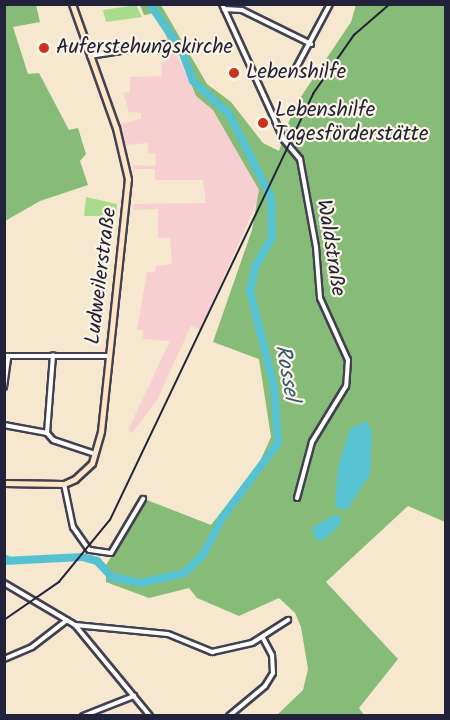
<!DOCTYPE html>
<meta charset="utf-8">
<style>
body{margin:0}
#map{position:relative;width:450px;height:720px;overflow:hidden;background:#f5e8ce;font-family:Kalam,sans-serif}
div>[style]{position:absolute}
.built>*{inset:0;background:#f7cfd1}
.green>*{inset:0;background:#a8dc8c}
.forest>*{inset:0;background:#86bc78}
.water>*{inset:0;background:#56c1d0}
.stream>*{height:1.5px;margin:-0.75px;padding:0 0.75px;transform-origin:0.75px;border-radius:0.75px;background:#56c1d0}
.river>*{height:8px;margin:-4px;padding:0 4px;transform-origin:4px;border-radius:4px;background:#56c1d0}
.roads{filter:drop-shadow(2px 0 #424051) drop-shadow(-2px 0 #424051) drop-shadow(0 2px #424051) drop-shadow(0 -2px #424051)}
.street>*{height:4px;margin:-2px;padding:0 2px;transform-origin:2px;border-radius:2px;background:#fff}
.secondary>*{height:5px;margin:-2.5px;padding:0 2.5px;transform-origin:2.5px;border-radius:2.5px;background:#fee5c5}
.rail>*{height:1.5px;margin:-0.75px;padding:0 0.75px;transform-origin:0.75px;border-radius:0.75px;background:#22223b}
.dots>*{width:16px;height:16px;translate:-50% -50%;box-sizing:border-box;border:3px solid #fcf5e5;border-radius:50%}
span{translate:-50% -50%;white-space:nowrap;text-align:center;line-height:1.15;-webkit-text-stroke:4.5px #fcf5e5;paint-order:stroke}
.poi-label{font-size:21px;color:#22223b}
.left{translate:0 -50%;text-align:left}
.street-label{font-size:21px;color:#22223b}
.water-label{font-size:22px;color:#345a6f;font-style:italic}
.frame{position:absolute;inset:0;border:6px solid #22223b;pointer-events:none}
</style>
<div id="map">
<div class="built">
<div style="clip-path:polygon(172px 44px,196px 96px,213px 110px,261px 193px,200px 330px,191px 326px,157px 400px,132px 433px,128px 430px,170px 341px,143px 339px,143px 330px,137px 330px,147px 272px,155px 272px,156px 266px,172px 264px,170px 238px,158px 238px,158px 209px,133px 210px,133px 204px,206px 203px,203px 180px,155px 180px,155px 169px,133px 169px,133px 165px,155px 166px,156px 154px,148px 153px,148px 143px,126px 145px,120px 124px,141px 119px,141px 113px,129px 112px,123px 93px,130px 92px,130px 77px,162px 76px,161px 63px,167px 60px,165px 46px)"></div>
</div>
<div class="green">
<div style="clip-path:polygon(136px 5px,142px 17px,106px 22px,103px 10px)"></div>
<div style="clip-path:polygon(86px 197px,117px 204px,116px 216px,84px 216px)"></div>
</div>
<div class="forest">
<div style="clip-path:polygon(5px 4px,36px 5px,40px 22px,13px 27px,28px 74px,39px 73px,69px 130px,78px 128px,86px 154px,80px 161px,88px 185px,40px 201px,5px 221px)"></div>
<div style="clip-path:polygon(140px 5px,161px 5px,207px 84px,231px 102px,263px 143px,279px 151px,294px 107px,351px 22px,356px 5px,445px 5px,445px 522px,408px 506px,326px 582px,398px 659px,359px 708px,364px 715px,277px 715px,303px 690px,308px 669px,301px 627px,295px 613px,279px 598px,239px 616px,197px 598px,189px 588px,149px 598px,106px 582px,106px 565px,147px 500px,211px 525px,258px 466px,271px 437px,259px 359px,213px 342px,252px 230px,259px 190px,213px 110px,196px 96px,177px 49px,168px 40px,159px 18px,155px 13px,144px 15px)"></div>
</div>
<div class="water">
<div style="clip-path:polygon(366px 421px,372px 431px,370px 474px,347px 510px,335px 507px,338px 467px,350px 429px)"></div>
<div style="clip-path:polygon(334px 515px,340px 516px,341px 522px,336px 529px,322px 541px,315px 539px,312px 528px)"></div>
</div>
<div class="stream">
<div style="left:4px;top:555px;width:11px;rotate:22deg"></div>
</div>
<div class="river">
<div style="left:4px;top:561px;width:78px;rotate:-2.9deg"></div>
<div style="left:82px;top:557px;width:16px;rotate:15deg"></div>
<div style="left:97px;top:561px;width:22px;rotate:47deg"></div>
<div style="left:112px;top:577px;width:29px;rotate:12deg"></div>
<div style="left:140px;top:583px;width:45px;rotate:-12.8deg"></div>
<div style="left:184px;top:573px;width:26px;rotate:-43deg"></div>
<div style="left:203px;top:555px;width:42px;rotate:-62.8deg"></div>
<div style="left:222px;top:518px;width:94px;rotate:-53.3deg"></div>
<div style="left:278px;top:443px;width:57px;rotate:-94deg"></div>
<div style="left:274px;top:386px;width:98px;rotate:-104.2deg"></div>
<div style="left:250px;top:291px;width:25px;rotate:-78deg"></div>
<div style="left:255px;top:267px;width:34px;rotate:-60deg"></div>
<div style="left:272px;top:237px;width:40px;rotate:-91.4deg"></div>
<div style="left:271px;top:197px;width:93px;rotate:-116.8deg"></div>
<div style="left:229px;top:114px;width:49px;rotate:-137.5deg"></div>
<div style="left:193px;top:81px;width:30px;rotate:-110deg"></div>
<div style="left:183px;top:53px;width:59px;rotate:-124deg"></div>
</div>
<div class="roads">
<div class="street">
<div style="left:222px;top:4px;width:149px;rotate:65.5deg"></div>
<div style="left:284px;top:140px;width:25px;rotate:50deg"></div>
<div style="left:300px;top:159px;width:89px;rotate:79.7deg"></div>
<div style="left:316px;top:247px;width:51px;rotate:85.5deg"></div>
<div style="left:320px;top:298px;width:68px;rotate:65.7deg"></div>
<div style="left:348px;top:360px;width:26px;rotate:94deg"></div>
<div style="left:346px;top:386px;width:66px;rotate:121.3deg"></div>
<div style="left:312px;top:442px;width:58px;rotate:105deg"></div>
<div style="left:224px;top:9px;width:18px;rotate:3deg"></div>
<div style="left:242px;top:10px;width:77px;rotate:26.2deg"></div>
<div style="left:90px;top:56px;width:75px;rotate:-9.2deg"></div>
<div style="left:296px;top:68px;width:72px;rotate:-62deg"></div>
<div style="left:4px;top:356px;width:105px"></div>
<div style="left:4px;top:387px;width:30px;rotate:-82deg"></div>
<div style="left:4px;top:425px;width:44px;rotate:10.5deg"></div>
<div style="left:47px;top:433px;width:9px;rotate:49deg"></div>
<div style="left:53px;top:440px;width:44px;rotate:18.4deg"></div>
<div style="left:47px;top:433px;width:78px;rotate:-85.6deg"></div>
<div style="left:64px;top:484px;width:44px;rotate:78.2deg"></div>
<div style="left:73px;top:527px;width:28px;rotate:55deg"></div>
<div style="left:90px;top:550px;width:21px;rotate:8deg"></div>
<div style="left:111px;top:553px;width:63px;rotate:-59.3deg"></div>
<div style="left:4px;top:583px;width:82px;rotate:30.6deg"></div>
<div style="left:75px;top:625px;width:118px;rotate:50.5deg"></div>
<div style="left:75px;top:625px;width:93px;rotate:5.5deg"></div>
<div style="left:168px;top:634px;width:48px;rotate:22.2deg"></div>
<div style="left:212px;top:652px;width:41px;rotate:-12.7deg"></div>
<div style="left:252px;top:643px;width:43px;rotate:-32.6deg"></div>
<div style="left:4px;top:659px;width:30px;rotate:-23deg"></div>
<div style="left:32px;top:647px;width:44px;rotate:-37.6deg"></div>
<div style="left:83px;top:716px;width:55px;rotate:-21.4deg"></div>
<div style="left:229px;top:716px;width:47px;rotate:-39.8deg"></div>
<div style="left:265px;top:686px;width:15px;rotate:-58deg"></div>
<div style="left:273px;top:673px;width:18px;rotate:-93deg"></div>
<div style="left:272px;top:655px;width:19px;rotate:-118deg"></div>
</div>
<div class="secondary">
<div style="left:4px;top:483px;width:60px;rotate:1deg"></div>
<div style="left:64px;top:484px;width:12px;rotate:-24deg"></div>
<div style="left:75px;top:479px;width:23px;rotate:-43deg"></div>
<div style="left:92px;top:463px;width:33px;rotate:-74deg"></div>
<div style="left:101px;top:431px;width:253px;rotate:-83.9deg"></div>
<div style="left:128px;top:179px;width:52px;rotate:-103.2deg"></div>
<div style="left:116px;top:128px;width:132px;rotate:-109.5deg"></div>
</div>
</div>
<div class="rail">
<div style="left:4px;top:620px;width:67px;rotate:-34.6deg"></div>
<div style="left:59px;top:582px;width:80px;rotate:-50.6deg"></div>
<div style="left:110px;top:520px;width:472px;rotate:-64.5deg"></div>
<div style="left:313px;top:94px;width:72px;rotate:-55.2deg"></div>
<div style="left:354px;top:35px;width:48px;rotate:-40.7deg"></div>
</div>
<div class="dots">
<div style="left:44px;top:48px;background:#c8321e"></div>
<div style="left:234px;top:73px;background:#c8321e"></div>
<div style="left:263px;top:123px;background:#c8321e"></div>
</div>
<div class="poi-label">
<span class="left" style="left:56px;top:48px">Auferstehungskirche</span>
<span class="left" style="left:246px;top:73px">Lebenshilfe</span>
<span class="left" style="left:275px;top:123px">Lebenshilfe<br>Tagesförderstätte</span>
</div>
<div class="street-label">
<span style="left:330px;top:248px;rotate:81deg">Waldstraße</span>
<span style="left:102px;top:276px;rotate:-83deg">Ludweilerstraße</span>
</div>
<div class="water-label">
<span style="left:286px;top:373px;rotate:80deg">Rossel</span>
</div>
<div class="frame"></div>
</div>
